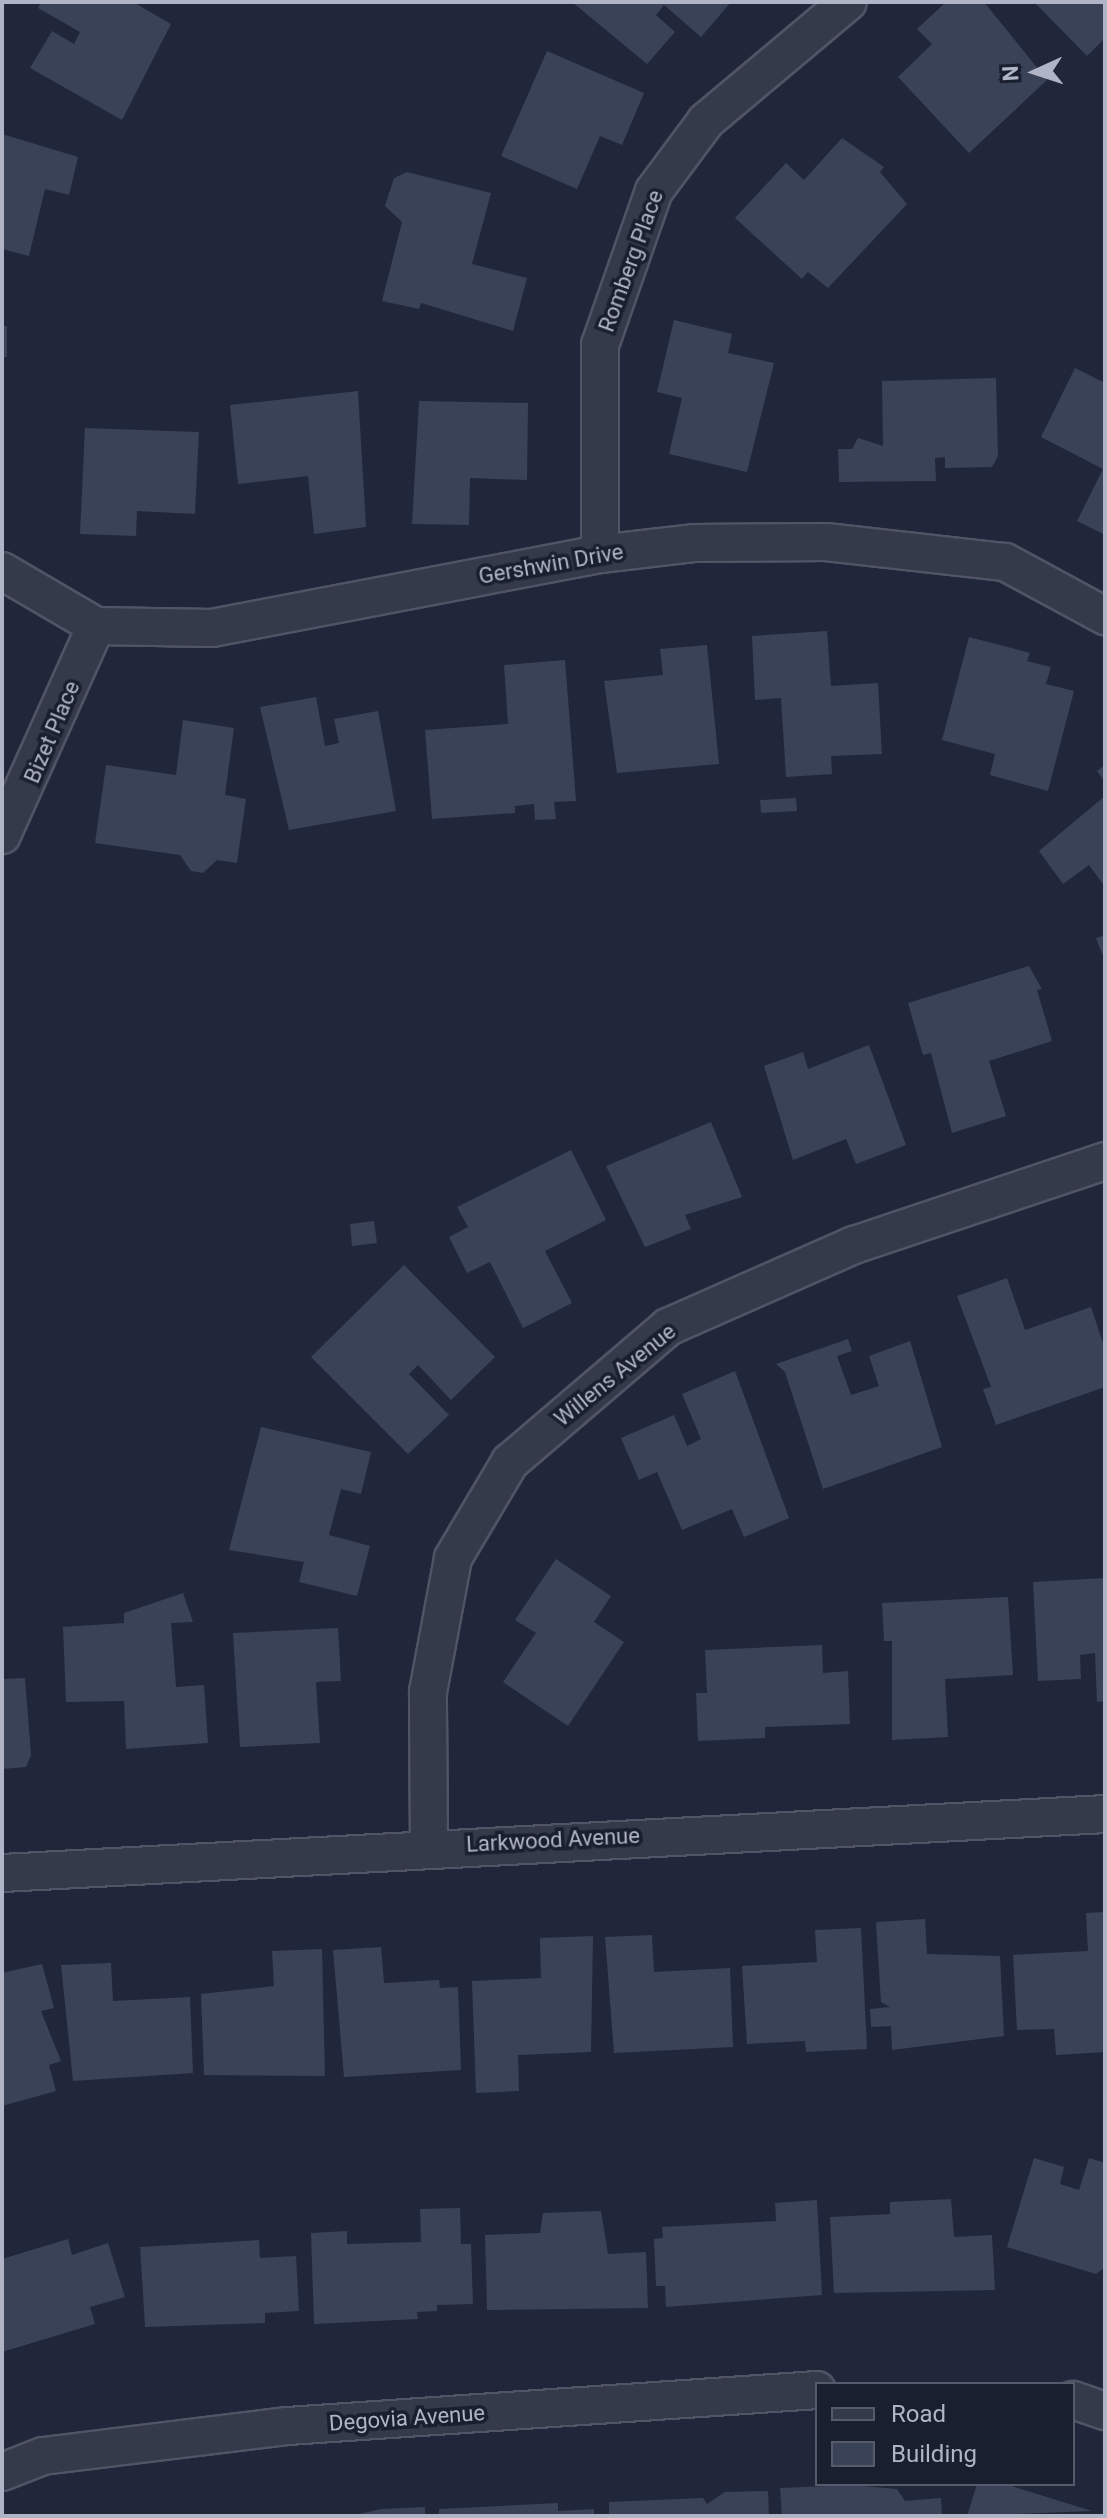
<!DOCTYPE html>
<style>
body{margin:0}
#map{position:relative;width:1107px;height:2518px;overflow:hidden;background:#21273a;font-family:Roboto,sans-serif}
div>[style]{position:absolute}
.building>*{inset:0;background:#3a4258}
.roads{filter:drop-shadow(2px 0 #505465) drop-shadow(-2px 0 #505465) drop-shadow(0 2px #505465) drop-shadow(0 -2px #505465)}
.minor>*{height:36px;margin:-18px;padding:0 18px;transform-origin:18px;border-radius:18px;background:#353a4a}
span{translate:-50% -50%;white-space:nowrap;text-align:center;line-height:1.15;-webkit-text-stroke:7px #1a1f2f;paint-order:stroke}
.street-label{font-size:22px;color:#b0b4c7}
.frame{position:absolute;inset:0;border:4px solid #b0b4c7;pointer-events:none}
.legend{position:absolute;left:815px;top:2382px;width:260px;height:104px;box-sizing:border-box;background:#1a1f2f;border:2px solid #565b6c;margin:0;padding:10px 14px;list-style:none;font-size:24px;color:#b0b4c7}
.legend li{display:flex;align-items:center;gap:16px;height:40px}
.legend b{width:40px;border:2px solid #565b6c}
.north{position:absolute;left:995px;top:32px;width:80px;height:80px;-webkit-text-stroke:6px #1a1f2f;paint-order:stroke;rotate:267deg;font-size:22px;font-weight:700;line-height:32px;text-align:center;color:#b0b4c7}
.north::after{content:'';display:block;margin:auto;width:28px;height:36px;background:#b0b4c7;clip-path:polygon(50% 0,100% 100%,50% 72%,0 100%)}
</style>
<div id="map">
<div class="building">
<div style="clip-path:polygon(41px 2px,133px 2px,171px 24px,122px 120px,30px 68px,52px 31px,74px 44px,80px 32px,38px 8px)"></div>
<div style="clip-path:polygon(572px 2px,731px 2px,701px 37px,664px 5px,656px 15px,675px 32px,647px 64px)"></div>
<div style="clip-path:polygon(946px 2px,984px 2px,1047px 80px,969px 153px,898px 77px,932px 44px,917px 29px)"></div>
<div style="clip-path:polygon(1034px 2px,1105px 2px,1105px 38px,1087px 56px)"></div>
<div style="clip-path:polygon(547px 51px,644px 93px,622px 145px,600px 136px,577px 189px,501px 156px)"></div>
<div style="clip-path:polygon(2px 134px,78px 157px,69px 195px,45px 189px,29px 256px,2px 249px)"></div>
<div style="clip-path:polygon(842px 138px,884px 167px,880px 172px,907px 204px,828px 288px,808px 272px,802px 279px,735px 218px,786px 163px,804px 180px)"></div>
<div style="clip-path:polygon(407px 172px,491px 193px,472px 264px,527px 278px,513px 331px,421px 303px,419px 309px,382px 301px,402px 222px,385px 206px,394px 178px)"></div>
<div style="clip-path:polygon(674px 320px,732px 334px,728px 353px,774px 363px,747px 472px,669px 454px,682px 398px,657px 392px)"></div>
<div style="clip-path:polygon(2px 326px,7px 326px,7px 357px,2px 357px)"></div>
<div style="clip-path:polygon(1075px 368px,1105px 383px,1105px 535px,1077px 521px,1103px 469px,1041px 437px)"></div>
<div style="clip-path:polygon(996px 378px,998px 456px,992px 467px,945px 468px,945px 457px,935px 458px,936px 481px,839px 482px,838px 449px,852px 449px,858px 438px,883px 446px,882px 381px)"></div>
<div style="clip-path:polygon(358px 391px,366px 527px,314px 534px,308px 476px,238px 484px,230px 405px)"></div>
<div style="clip-path:polygon(419px 401px,528px 403px,527px 480px,470px 478px,469px 525px,412px 524px)"></div>
<div style="clip-path:polygon(85px 428px,199px 432px,195px 514px,137px 511px,136px 536px,80px 534px)"></div>
<div style="clip-path:polygon(827px 631px,831px 686px,878px 683px,882px 754px,831px 756px,832px 774px,786px 777px,781px 698px,755px 700px,752px 636px)"></div>
<div style="clip-path:polygon(969px 637px,1030px 653px,1027px 661px,1051px 667px,1046px 684px,1074px 691px,1048px 791px,990px 775px,995px 754px,942px 740px)"></div>
<div style="clip-path:polygon(707px 645px,719px 764px,617px 773px,604px 681px,663px 675px,660px 649px)"></div>
<div style="clip-path:polygon(565px 660px,576px 801px,554px 802px,556px 819px,535px 820px,534px 804px,515px 806px,515px 813px,432px 819px,425px 730px,508px 724px,504px 665px)"></div>
<div style="clip-path:polygon(316px 697px,325px 746px,339px 743px,334px 719px,378px 711px,396px 811px,289px 830px,260px 707px)"></div>
<div style="clip-path:polygon(183px 720px,234px 728px,225px 795px,246px 799px,237px 863px,217px 860px,203px 873px,191px 871px,180px 855px,95px 843px,106px 765px,176px 775px)"></div>
<div style="clip-path:polygon(1105px 765px,1105px 782px,1097px 771px)"></div>
<div style="clip-path:polygon(1105px 796px,1105px 887px,1089px 865px,1063px 884px,1039px 851px)"></div>
<div style="clip-path:polygon(796px 798px,797px 811px,761px 813px,760px 800px)"></div>
<div style="clip-path:polygon(1105px 935px,1105px 961px,1096px 938px)"></div>
<div style="clip-path:polygon(1029px 966px,1042px 989px,1037px 990px,1052px 1041px,989px 1061px,1006px 1116px,952px 1133px,931px 1053px,923px 1055px,908px 1003px)"></div>
<div style="clip-path:polygon(869px 1045px,906px 1145px,856px 1164px,846px 1139px,793px 1160px,764px 1066px,803px 1052px,808px 1069px)"></div>
<div style="clip-path:polygon(711px 1122px,742px 1197px,685px 1215px,691px 1229px,645px 1247px,606px 1166px)"></div>
<div style="clip-path:polygon(571px 1150px,606px 1220px,545px 1251px,572px 1303px,523px 1328px,490px 1262px,467px 1273px,449px 1237px,468px 1227px,457px 1207px)"></div>
<div style="clip-path:polygon(374px 1221px,377px 1243px,352px 1246px,350px 1224px)"></div>
<div style="clip-path:polygon(404px 1265px,495px 1357px,451px 1400px,418px 1365px,409px 1374px,449px 1415px,408px 1454px,311px 1357px)"></div>
<div style="clip-path:polygon(1007px 1278px,1025px 1330px,1091px 1307px,1105px 1349px,1105px 1387px,996px 1425px,983px 1389px,991px 1387px,957px 1296px)"></div>
<div style="clip-path:polygon(848px 1339px,852px 1351px,837px 1356px,851px 1395px,879px 1386px,869px 1356px,910px 1341px,942px 1447px,823px 1489px,785px 1372px,776px 1364px)"></div>
<div style="clip-path:polygon(735px 1371px,789px 1518px,744px 1537px,732px 1509px,682px 1530px,657px 1472px,639px 1480px,621px 1438px,674px 1415px,687px 1446px,701px 1439px,682px 1394px)"></div>
<div style="clip-path:polygon(261px 1427px,371px 1452px,361px 1494px,341px 1489px,329px 1535px,370px 1546px,357px 1596px,299px 1582px,304px 1562px,229px 1550px)"></div>
<div style="clip-path:polygon(556px 1559px,611px 1596px,594px 1622px,624px 1642px,568px 1726px,503px 1682px,536px 1633px,515px 1620px)"></div>
<div style="clip-path:polygon(1105px 1578px,1105px 1701px,1097px 1702px,1095px 1653px,1080px 1655px,1081px 1679px,1038px 1681px,1033px 1582px)"></div>
<div style="clip-path:polygon(183px 1593px,193px 1622px,171px 1623px,176px 1687px,204px 1685px,208px 1743px,126px 1749px,124px 1701px,66px 1702px,63px 1627px,124px 1623px,124px 1613px)"></div>
<div style="clip-path:polygon(1008px 1597px,1013px 1675px,945px 1679px,948px 1737px,892px 1740px,892px 1641px,884px 1641px,882px 1603px)"></div>
<div style="clip-path:polygon(338px 1628px,341px 1681px,316px 1682px,320px 1743px,240px 1747px,233px 1633px)"></div>
<div style="clip-path:polygon(822px 1645px,823px 1673px,848px 1671px,850px 1724px,765px 1727px,765px 1738px,698px 1741px,696px 1693px,707px 1693px,705px 1650px)"></div>
<div style="clip-path:polygon(25px 1678px,31px 1755px,26px 1767px,2px 1769px,2px 1679px)"></div>
<div style="clip-path:polygon(1105px 1912px,1105px 2052px,1056px 2055px,1054px 2029px,1017px 2030px,1013px 1955px,1088px 1951px,1086px 1913px)"></div>
<div style="clip-path:polygon(925px 1919px,927px 1954px,1000px 1956px,1004px 2036px,892px 2050px,891px 2026px,871px 2027px,870px 2009px,890px 2007px,881px 2002px,876px 1922px)"></div>
<div style="clip-path:polygon(861px 1928px,867px 2049px,806px 2052px,805px 2041px,747px 2044px,742px 1966px,817px 1962px,815px 1930px)"></div>
<div style="clip-path:polygon(652px 1935px,654px 1972px,730px 1968px,733px 2047px,614px 2053px,605px 1937px)"></div>
<div style="clip-path:polygon(593px 1936px,591px 2052px,518px 2055px,519px 2091px,476px 2093px,472px 1981px,541px 1978px,540px 1938px)"></div>
<div style="clip-path:polygon(381px 1947px,384px 1983px,439px 1980px,440px 1988px,458px 1987px,461px 2070px,344px 2077px,333px 1950px)"></div>
<div style="clip-path:polygon(322px 1949px,325px 2076px,204px 2075px,201px 1994px,274px 1986px,272px 1951px)"></div>
<div style="clip-path:polygon(111px 1963px,113px 2001px,190px 1997px,193px 2073px,73px 2081px,61px 1965px)"></div>
<div style="clip-path:polygon(42px 1964px,54px 2008px,41px 2011px,61px 2061px,49px 2065px,56px 2091px,2px 2106px,2px 1973px)"></div>
<div style="clip-path:polygon(1034px 2158px,1064px 2167px,1060px 2184px,1079px 2190px,1089px 2158px,1105px 2163px,1105px 2267px,1096px 2274px,1007px 2247px)"></div>
<div style="clip-path:polygon(951px 2199px,954px 2237px,992px 2235px,995px 2290px,834px 2293px,830px 2217px,890px 2214px,890px 2202px)"></div>
<div style="clip-path:polygon(817px 2200px,822px 2295px,666px 2307px,665px 2286px,656px 2286px,654px 2239px,663px 2238px,662px 2227px,776px 2221px,775px 2203px)"></div>
<div style="clip-path:polygon(460px 2208px,461px 2244px,471px 2244px,473px 2304px,437px 2305px,437px 2311px,417px 2312px,418px 2319px,314px 2324px,311px 2233px,347px 2231px,347px 2244px,421px 2242px,420px 2209px)"></div>
<div style="clip-path:polygon(601px 2211px,608px 2254px,646px 2252px,648px 2308px,487px 2310px,485px 2235px,540px 2233px,543px 2213px)"></div>
<div style="clip-path:polygon(68px 2239px,72px 2255px,108px 2243px,125px 2297px,90px 2307px,95px 2324px,2px 2352px,2px 2259px)"></div>
<div style="clip-path:polygon(259px 2240px,260px 2258px,296px 2256px,299px 2311px,265px 2313px,265px 2323px,145px 2327px,140px 2247px)"></div>
<div style="clip-path:polygon(977px 2484px,1005px 2484px,1092px 2511px,967px 2516px)"></div>
<div style="clip-path:polygon(851px 2485px,897px 2489px,905px 2501px,941px 2498px,942px 2516px,782px 2516px,780px 2488px)"></div>
<div style="clip-path:polygon(768px 2491px,769px 2516px,609px 2516px,609px 2502px,703px 2498px,707px 2504px,725px 2492px)"></div>
<div style="clip-path:polygon(558px 2503px,558px 2511px,594px 2509px,594px 2516px,439px 2516px,439px 2509px)"></div>
<div style="clip-path:polygon(425px 2507px,425px 2516px,351px 2516px,381px 2509px)"></div>
</div>
<div class="roads">
<div class="minor">
<div style="left:600px;top:554px;width:209px;rotate:-90deg"></div>
<div style="left:600px;top:345px;width:163px;rotate:-70.7deg"></div>
<div style="left:654px;top:191px;width:87px;rotate:-53.4deg"></div>
<div style="left:706px;top:121px;width:185px;rotate:-40deg"></div>
<div style="left:2px;top:571px;width:109px;rotate:30.3deg"></div>
<div style="left:96px;top:626px;width:116px;rotate:1deg"></div>
<div style="left:212px;top:628px;width:395px;rotate:-10.8deg"></div>
<div style="left:600px;top:554px;width:96px;rotate:-6.6deg"></div>
<div style="left:695px;top:543px;width:131px;rotate:-0.4deg"></div>
<div style="left:826px;top:542px;width:180px;rotate:6.4deg"></div>
<div style="left:1005px;top:562px;width:114px;rotate:28.4deg"></div>
<div style="left:2px;top:835px;width:229px;rotate:-65.8deg"></div>
<div style="left:429px;top:1846px;width:154px;rotate:-90.4deg"></div>
<div style="left:428px;top:1692px;width:136px;rotate:-79.4deg"></div>
<div style="left:453px;top:1558px;width:112px;rotate:-59.3deg"></div>
<div style="left:510px;top:1462px;width:208px;rotate:-40.5deg"></div>
<div style="left:668px;top:1327px;width:203px;rotate:-23.8deg"></div>
<div style="left:854px;top:1245px;width:265px;rotate:-18.5deg"></div>
<div style="left:2px;top:1873px;width:1105px;rotate:-3.06deg"></div>
<div style="left:1073px;top:2400px;width:34px;rotate:19deg"></div>
<div style="left:2px;top:2472px;width:44px;rotate:-21.3deg"></div>
<div style="left:43px;top:2456px;width:247px;rotate:-7deg"></div>
<div style="left:288px;top:2426px;width:530px;rotate:-3.89deg"></div>
</div>
</div>
<div class="street-label">
<span style="left:631px;top:261px;rotate:-70deg">Romberg Place</span>
<span style="left:551px;top:564px;rotate:-10deg">Gershwin Drive</span>
<span style="left:52px;top:732px;rotate:-67deg">Bizet Place</span>
<span style="left:615px;top:1375px;rotate:-39deg">Willens Avenue</span>
<span style="left:553px;top:1840px;rotate:-3deg">Larkwood Avenue</span>
<span style="left:407px;top:2418px;rotate:-4deg">Degovia Avenue</span>
</div>
<div class="frame"></div>
<ul class="legend">
<li><b style="height:10px;background:#353a4a"></b>Road</li>
<li><b style="height:22px;background:#3a4258"></b>Building</li>
</ul>
<div class="north">N</div>
</div>
